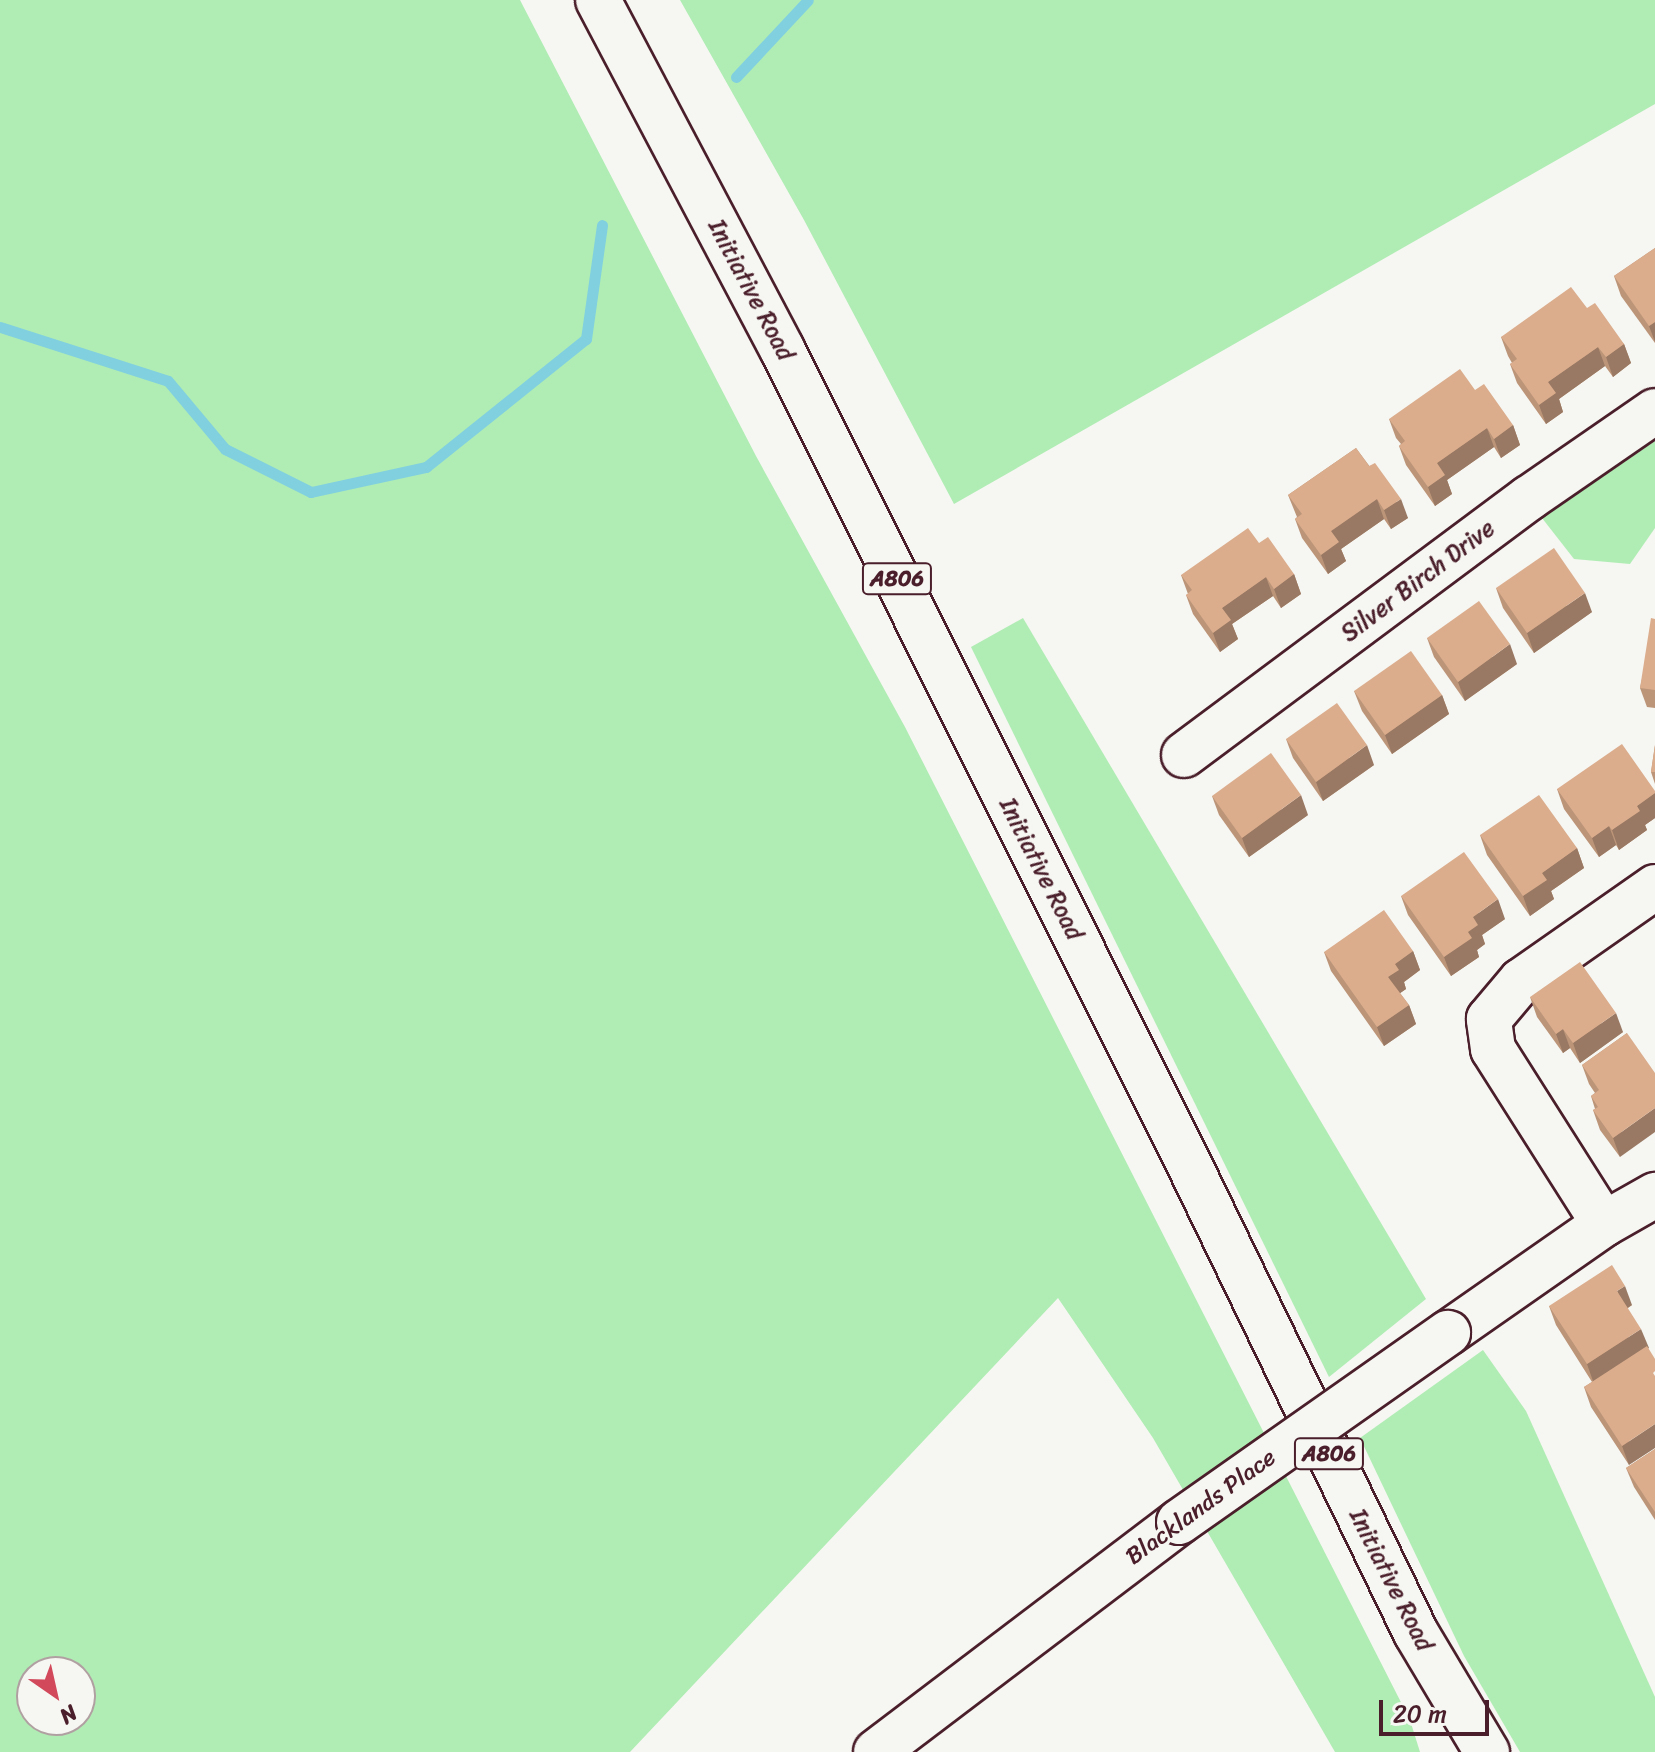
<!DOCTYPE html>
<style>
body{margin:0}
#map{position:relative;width:1655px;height:1752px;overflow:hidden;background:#f6f6f2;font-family:Sriracha,sans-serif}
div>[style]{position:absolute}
.green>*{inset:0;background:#b0edb4}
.stream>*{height:11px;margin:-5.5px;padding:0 5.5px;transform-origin:5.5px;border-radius:5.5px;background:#81d0df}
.roads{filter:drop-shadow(2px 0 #4a1f2b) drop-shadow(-2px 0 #4a1f2b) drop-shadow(0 2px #4a1f2b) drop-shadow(0 -2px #4a1f2b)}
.street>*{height:44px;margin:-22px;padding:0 22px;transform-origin:22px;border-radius:22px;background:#f6f6f2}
.primary>*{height:44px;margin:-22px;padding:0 22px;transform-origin:22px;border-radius:22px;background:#f6f6f2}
.bridges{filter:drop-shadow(2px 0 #4a1f2b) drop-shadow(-2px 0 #4a1f2b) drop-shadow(0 2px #4a1f2b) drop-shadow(0 -2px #4a1f2b)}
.street-bridge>*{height:44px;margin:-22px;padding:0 22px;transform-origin:22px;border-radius:22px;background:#f6f6f2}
.wall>*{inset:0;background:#bc9579}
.shaded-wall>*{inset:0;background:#997963}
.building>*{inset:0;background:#dbad8d}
span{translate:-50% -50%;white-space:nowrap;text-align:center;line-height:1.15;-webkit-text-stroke:7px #f6f6f2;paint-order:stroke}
.shield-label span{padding:2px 6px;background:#f6f6f2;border:2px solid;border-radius:6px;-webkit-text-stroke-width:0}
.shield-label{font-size:22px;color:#4a1f2b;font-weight:700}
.street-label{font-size:24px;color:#4a1f2b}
.north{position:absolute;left:16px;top:1656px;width:80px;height:80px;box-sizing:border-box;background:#f6f6f2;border:2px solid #b1a0a2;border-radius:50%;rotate:146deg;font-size:22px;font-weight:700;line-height:32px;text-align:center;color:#4a1f2b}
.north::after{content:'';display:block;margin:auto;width:28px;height:36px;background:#d1495b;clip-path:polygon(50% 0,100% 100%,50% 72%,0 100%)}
.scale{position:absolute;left:1379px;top:1700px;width:110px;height:36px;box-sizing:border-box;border:4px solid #4a1f2b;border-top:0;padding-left:10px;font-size:24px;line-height:28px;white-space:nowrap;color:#4a1f2b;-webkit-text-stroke:6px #f6f6f2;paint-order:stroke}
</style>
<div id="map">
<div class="green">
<div style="clip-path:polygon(evenodd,0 0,520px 0,756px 456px,905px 727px,1410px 1720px,1420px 1752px,1335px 1752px,1153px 1438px,1058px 1298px,630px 1752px,0 1752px,0 0,32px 1672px,80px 1672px,80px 1720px,32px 1720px,32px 1672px)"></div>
<div style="clip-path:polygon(680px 0,1655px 0,1655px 104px,954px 504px,804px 220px)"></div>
<div style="clip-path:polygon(1655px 441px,1655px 528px,1630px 564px,1574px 559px,1542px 518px)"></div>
<div style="clip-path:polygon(1023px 618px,1426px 1299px,1329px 1377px,971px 647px)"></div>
<div style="clip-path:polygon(1483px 1350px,1526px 1411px,1655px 1697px,1655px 1752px,1520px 1752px,1464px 1656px,1360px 1438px)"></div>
</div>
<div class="stream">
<div style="left:736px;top:77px;width:105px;rotate:-46.9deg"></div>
<div style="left:0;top:327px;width:176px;rotate:17.8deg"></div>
<div style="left:168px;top:381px;width:89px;rotate:50deg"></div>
<div style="left:225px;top:449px;width:96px;rotate:26.6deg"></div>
<div style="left:311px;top:492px;width:118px;rotate:-12.3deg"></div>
<div style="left:426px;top:467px;width:205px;rotate:-38.7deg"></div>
<div style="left:586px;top:339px;width:115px;rotate:-82deg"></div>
</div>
<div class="roads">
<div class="street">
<div style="left:1184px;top:755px;width:430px;rotate:-36.7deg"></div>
<div style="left:1529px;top:498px;width:153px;rotate:-34.6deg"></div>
<div style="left:1604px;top:1224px;width:207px;rotate:-122.4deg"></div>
<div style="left:1493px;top:1049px;width:30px;rotate:-98deg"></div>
<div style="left:1489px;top:1019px;width:50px;rotate:-49.9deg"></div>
<div style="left:1521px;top:981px;width:164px;rotate:-35deg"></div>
<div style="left:1448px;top:1333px;width:190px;rotate:-34.9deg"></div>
<div style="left:1604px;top:1224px;width:59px;rotate:-29.6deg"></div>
<div style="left:876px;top:1752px;width:380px;rotate:-37.2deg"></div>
</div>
<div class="primary">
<div style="left:598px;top:0;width:395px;rotate:62.2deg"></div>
<div style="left:782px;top:349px;width:909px;rotate:63.46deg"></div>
<div style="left:1188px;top:1162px;width:523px;rotate:64.17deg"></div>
<div style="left:1416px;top:1633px;width:139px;rotate:59.2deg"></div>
</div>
</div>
<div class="bridges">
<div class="street-bridge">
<div style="left:1179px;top:1522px;width:329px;rotate:-35.1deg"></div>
</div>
</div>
<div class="wall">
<div style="clip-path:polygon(1655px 248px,1655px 343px,1621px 296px,1614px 276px)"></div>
<div style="clip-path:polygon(1587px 308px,1624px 344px,1631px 363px,1613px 377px,1605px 366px,1559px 399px,1563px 412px,1546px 424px,1517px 383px,1510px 364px,1512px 363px,1508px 356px,1501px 337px)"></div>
<div style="clip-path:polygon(1389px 419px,1513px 425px,1520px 445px,1501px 458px,1494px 447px,1447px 480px,1452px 494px,1435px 506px,1406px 465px,1399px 446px,1401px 444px,1396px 438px)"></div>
<div style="clip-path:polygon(1356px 448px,1408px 518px,1391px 529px,1384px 519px,1341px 549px,1346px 561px,1328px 574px,1302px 538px,1295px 519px,1297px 517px,1288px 495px)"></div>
<div style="clip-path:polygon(1294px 574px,1301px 594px,1281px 608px,1273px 596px,1232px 624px,1238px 639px,1220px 652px,1193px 614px,1186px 595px,1188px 594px,1181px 575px)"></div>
<div style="clip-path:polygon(1496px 588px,1592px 612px,1534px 653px,1503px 608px)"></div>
<div style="clip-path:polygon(1655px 619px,1655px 708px,1647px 707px,1640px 688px)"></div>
<div style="clip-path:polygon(1427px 638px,1517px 664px,1465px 701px,1434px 657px)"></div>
<div style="clip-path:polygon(1354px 691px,1442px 695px,1449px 714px,1392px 754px,1362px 711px)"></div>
<div style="clip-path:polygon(1286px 739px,1374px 765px,1323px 801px,1293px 758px)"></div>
<div style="clip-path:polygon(1655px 745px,1655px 784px,1651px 772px)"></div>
<div style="clip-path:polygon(1557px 789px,1655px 791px,1655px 818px,1645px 825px,1647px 830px,1619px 850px,1616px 845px,1599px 857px,1564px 809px)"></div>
<div style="clip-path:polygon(1212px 796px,1308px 815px,1249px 857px,1219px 815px)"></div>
<div style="clip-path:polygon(1480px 835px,1577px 848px,1584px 868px,1551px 891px,1554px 899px,1530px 916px,1487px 855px)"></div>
<div style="clip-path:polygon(1401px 896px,1505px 919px,1482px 935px,1485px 944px,1477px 950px,1479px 957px,1451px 976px,1408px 915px)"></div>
<div style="clip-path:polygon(1413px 951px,1420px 970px,1404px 982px,1406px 989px,1400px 993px,1409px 1005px,1416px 1024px,1384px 1046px,1331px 971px,1324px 952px)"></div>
<div style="clip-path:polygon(1530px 997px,1623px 1032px,1580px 1063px,1570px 1048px,1563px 1053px,1537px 1017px)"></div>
<div style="clip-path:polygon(1627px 1033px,1620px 1157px,1600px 1130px,1593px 1110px,1595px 1109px,1591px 1096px,1595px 1093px,1589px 1084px,1582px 1065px)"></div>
<div style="clip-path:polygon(1632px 1305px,1628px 1308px,1629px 1465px,1591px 1407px,1584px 1387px,1592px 1382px,1556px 1325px,1549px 1306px)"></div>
<div style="clip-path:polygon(1655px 1449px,1655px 1520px,1634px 1487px,1626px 1468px)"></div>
</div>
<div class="shaded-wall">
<div style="clip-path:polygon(1655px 322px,1655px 342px,1649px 326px)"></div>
<div style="clip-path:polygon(1624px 344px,1631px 363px,1613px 377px,1606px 357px)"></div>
<div style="clip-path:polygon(1598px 347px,1605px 366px,1559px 399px,1563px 412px,1546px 424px,1539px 405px,1548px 382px)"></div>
<div style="clip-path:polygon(1513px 425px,1520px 445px,1501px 458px,1494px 439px)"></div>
<div style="clip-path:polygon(1487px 428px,1494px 447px,1447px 480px,1452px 494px,1435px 506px,1428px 487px,1437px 463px)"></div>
<div style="clip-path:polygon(1377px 499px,1384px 519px,1341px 549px,1346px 561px,1328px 574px,1321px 555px,1331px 531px)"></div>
<div style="clip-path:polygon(1401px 499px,1408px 518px,1391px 529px,1384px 510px)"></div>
<div style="clip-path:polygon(1294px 574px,1301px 594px,1281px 608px,1274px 589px)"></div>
<div style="clip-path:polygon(1266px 577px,1273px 596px,1232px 624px,1238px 639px,1220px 652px,1213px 633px,1222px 608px)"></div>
<div style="clip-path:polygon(1585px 593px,1592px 612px,1534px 653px,1527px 633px)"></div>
<div style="clip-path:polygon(1510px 644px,1517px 664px,1465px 701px,1458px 682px)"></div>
<div style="clip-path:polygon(1442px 695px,1449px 714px,1392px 754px,1385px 735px)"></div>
<div style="clip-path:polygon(1367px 745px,1374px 765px,1323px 801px,1316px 782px)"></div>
<div style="clip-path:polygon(1655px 793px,1655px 818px,1645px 825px,1647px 830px,1619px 850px,1612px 830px,1637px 806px)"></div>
<div style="clip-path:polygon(1301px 795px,1308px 815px,1249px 857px,1242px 838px)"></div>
<div style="clip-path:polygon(1609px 826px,1616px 845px,1599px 857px,1592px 838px)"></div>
<div style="clip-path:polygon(1577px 848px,1584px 868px,1551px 891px,1554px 899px,1530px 916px,1523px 896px,1542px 873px)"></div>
<div style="clip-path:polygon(1498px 899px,1505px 919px,1482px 935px,1485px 944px,1477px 950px,1479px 957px,1451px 976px,1444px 957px,1468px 932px,1473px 917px)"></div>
<div style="clip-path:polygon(1413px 951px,1420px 970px,1404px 982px,1406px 989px,1396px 996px,1388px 977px,1395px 964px)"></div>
<div style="clip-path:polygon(1409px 1005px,1416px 1024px,1384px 1046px,1377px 1027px)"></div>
<div style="clip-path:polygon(1616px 1013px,1623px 1032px,1580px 1063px,1573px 1043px)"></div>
<div style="clip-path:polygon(1563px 1029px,1570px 1048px,1563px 1053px,1556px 1034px)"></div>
<div style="clip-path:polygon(1655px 1108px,1655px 1132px,1620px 1157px,1613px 1138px)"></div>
<div style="clip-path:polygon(1625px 1286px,1632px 1305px,1624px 1310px,1617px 1291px)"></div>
<div style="clip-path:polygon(1641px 1329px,1649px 1348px,1594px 1384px,1587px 1364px)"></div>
<div style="clip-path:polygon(1655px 1424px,1655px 1448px,1629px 1465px,1622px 1446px)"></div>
</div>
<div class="building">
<div style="clip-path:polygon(1655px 248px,1655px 322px,1649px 326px,1614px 276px)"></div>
<div style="clip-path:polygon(1571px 287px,1587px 308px,1595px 303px,1624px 344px,1606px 357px,1598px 347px,1548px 382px,1556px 393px,1539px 405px,1510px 364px,1517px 359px,1501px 337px)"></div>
<div style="clip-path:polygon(1460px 369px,1475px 390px,1484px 384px,1513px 425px,1494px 439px,1487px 428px,1437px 463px,1445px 475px,1428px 487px,1399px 446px,1405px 441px,1389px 419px)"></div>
<div style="clip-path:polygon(1356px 448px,1369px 466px,1375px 463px,1401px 499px,1384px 510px,1377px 499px,1331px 531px,1339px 542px,1321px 555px,1295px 519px,1302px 514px,1288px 495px)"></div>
<div style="clip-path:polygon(1248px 528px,1259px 543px,1268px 537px,1294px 574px,1274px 589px,1266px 577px,1222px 608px,1231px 620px,1213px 633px,1186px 595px,1192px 590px,1181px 575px)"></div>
<div style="clip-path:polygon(1554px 548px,1585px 593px,1527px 633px,1496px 588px)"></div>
<div style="clip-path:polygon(1479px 601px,1510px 644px,1458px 682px,1427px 638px)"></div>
<div style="clip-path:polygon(1651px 618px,1655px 619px,1655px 690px,1640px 688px)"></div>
<div style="clip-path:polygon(1411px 651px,1442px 695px,1385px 735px,1354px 691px)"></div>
<div style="clip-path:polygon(1337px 703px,1367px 745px,1316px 782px,1286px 739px)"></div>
<div style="clip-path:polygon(1622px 744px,1655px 791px,1655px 793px,1637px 806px,1640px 811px,1612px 830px,1609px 826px,1592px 838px,1557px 789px)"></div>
<div style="clip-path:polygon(1655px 745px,1655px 772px,1651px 772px)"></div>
<div style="clip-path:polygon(1271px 753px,1301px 795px,1242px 838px,1212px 796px)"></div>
<div style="clip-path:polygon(1539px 795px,1577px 848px,1542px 873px,1547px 880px,1523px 896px,1480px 835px)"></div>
<div style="clip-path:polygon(1464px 852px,1498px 899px,1473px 917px,1478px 925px,1468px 932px,1472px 938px,1444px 957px,1401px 896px)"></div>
<div style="clip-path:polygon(1384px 910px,1413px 951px,1395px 964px,1399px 970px,1388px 977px,1409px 1005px,1377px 1027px,1324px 952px)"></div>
<div style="clip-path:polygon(1580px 962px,1616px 1013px,1573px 1043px,1563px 1029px,1556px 1034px,1530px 997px)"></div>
<div style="clip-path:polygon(1627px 1033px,1655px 1073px,1655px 1108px,1613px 1138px,1593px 1110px,1598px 1107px,1591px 1096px,1599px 1090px,1582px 1065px)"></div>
<div style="clip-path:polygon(1612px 1265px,1625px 1286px,1617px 1291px,1641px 1329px,1587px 1364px,1549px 1306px)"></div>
<div style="clip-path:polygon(1647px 1346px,1655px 1359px,1655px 1371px,1653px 1373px,1655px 1376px,1655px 1424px,1622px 1446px,1584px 1387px)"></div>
<div style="clip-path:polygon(1655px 1449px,1655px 1512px,1626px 1468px)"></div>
</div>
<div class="shield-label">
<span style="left:897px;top:579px">A806</span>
<span style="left:1329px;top:1454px">A806</span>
</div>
<div class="street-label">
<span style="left:751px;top:290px;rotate:62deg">Initiative Road</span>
<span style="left:1418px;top:581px;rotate:-37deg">Silver Birch Drive</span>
<span style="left:1041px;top:869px;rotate:63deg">Initiative Road</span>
<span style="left:1201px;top:1507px;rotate:-36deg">Blacklands Place</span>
<span style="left:1391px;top:1580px;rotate:63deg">Initiative Road</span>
</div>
<div class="north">N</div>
<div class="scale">20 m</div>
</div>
